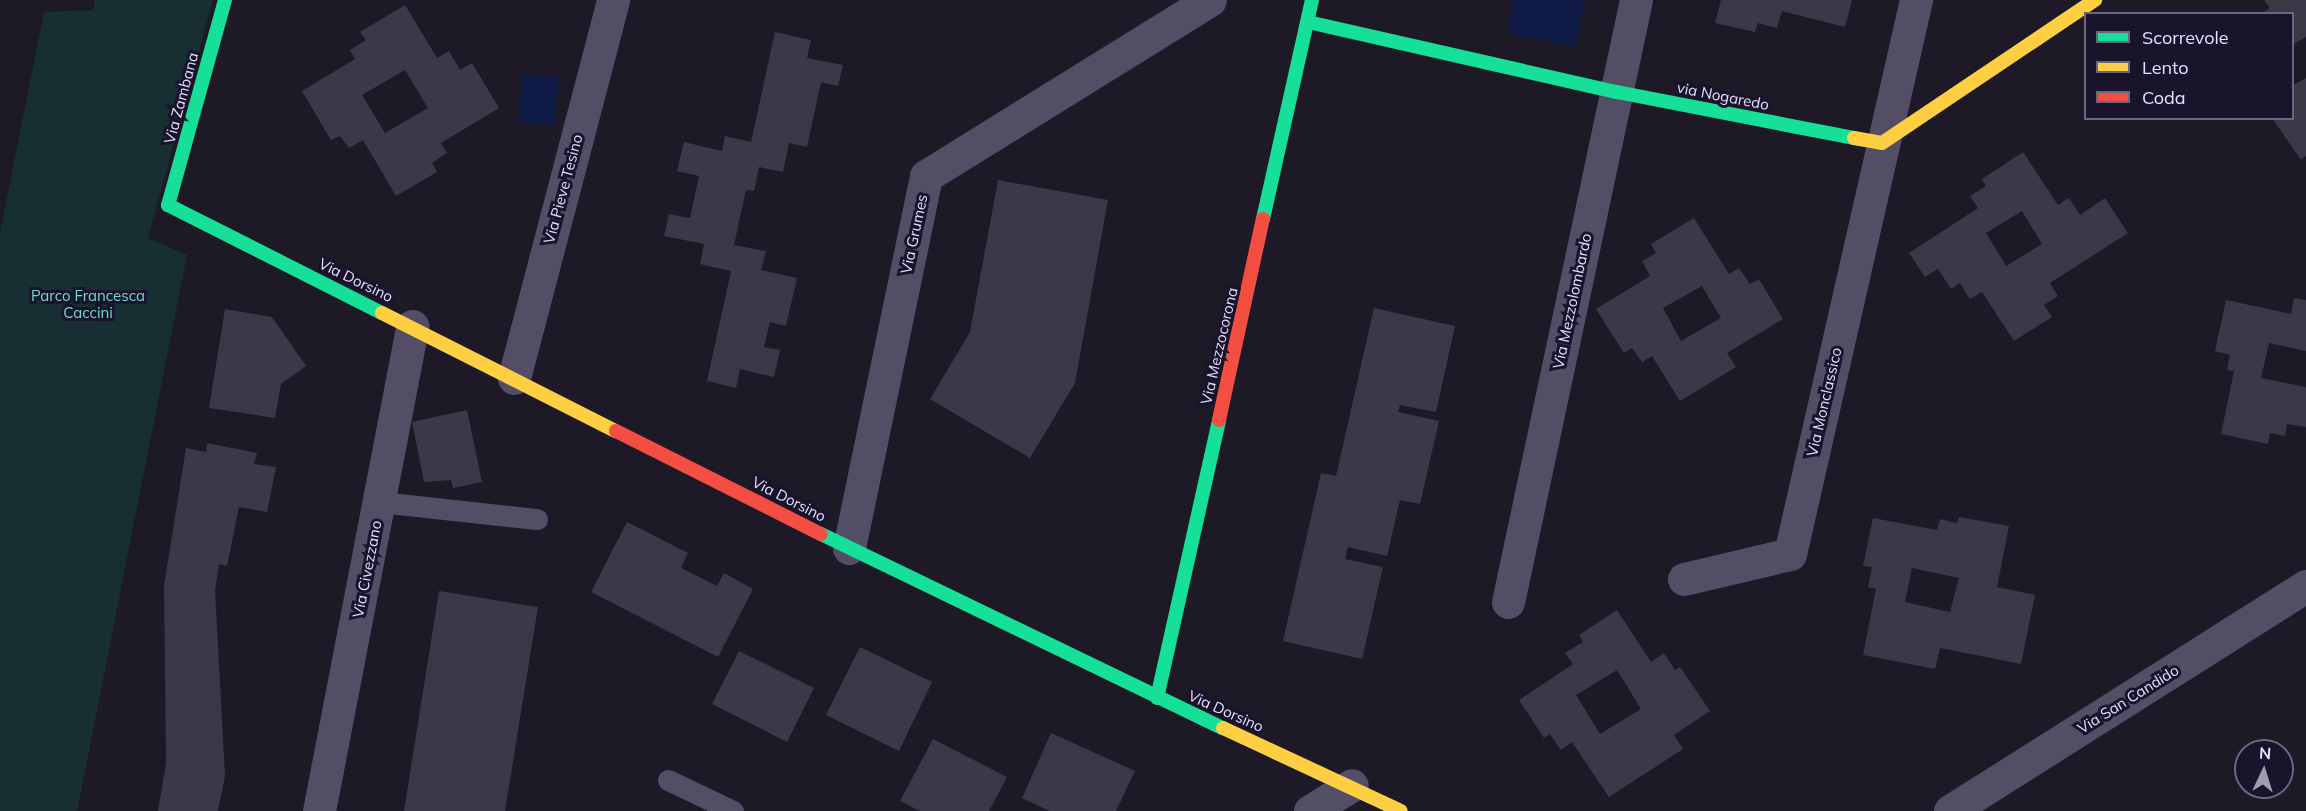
<!DOCTYPE html>
<style>
body{margin:0}
#map{position:relative;width:2306px;height:811px;overflow:hidden;background:#1d1926;font-family:Mulish,sans-serif}
div>[style]{position:absolute}
.green>*{inset:0;background:#172f33}
.water>*{inset:0;background:#0f1b46}
.building>*{inset:0;background:#3d3847}
.lane>*{height:21px;margin:-10.5px;padding:0 10.5px;transform-origin:10.5px;border-radius:10.5px;background:#534e66}
.street>*{height:33px;margin:-16.5px;padding:0 16.5px;transform-origin:16.5px;border-radius:16.5px;background:#534e66}
.fast>*{height:14px;margin:-7px;padding:0 7px;transform-origin:7px;border-radius:7px;background:#16e098}
.slow>*{height:14px;margin:-7px;padding:0 7px;transform-origin:7px;border-radius:7px;background:#ffcf43}
.jam>*{height:14px;margin:-7px;padding:0 7px;transform-origin:7px;border-radius:7px;background:#f24e42}
span{translate:-50% -50%;white-space:nowrap;text-align:center;line-height:1.15;-webkit-text-stroke:6px #1a132c;paint-order:stroke}
.street-label{font-size:15px;color:#e6dffe}
.park-label{font-size:15px;color:#6cdcd0}
.legend{position:absolute;left:2084px;top:12px;width:210px;height:108px;box-sizing:border-box;background:#1a132c;border:2px solid #6c6580;margin:0;padding:8px 10px;list-style:none;font-size:18px;color:#e6dffe}
.legend li{display:flex;align-items:center;gap:12px;height:30px}
.legend b{width:30px;border:2px solid #6c6580}
.north{position:absolute;left:2234px;top:739px;width:60px;height:60px;box-sizing:border-box;background:#1a132c;border:2px solid #6c6580;border-radius:50%;rotate:4deg;font-size:16px;font-weight:700;line-height:24px;text-align:center;color:#e6dffe}
.north::after{content:'';display:block;margin:auto;width:21px;height:27px;background:#a09ab2;clip-path:polygon(50% 0,100% 100%,50% 72%,0 100%)}
</style>
<div id="map">
<div class="green">
<div style="clip-path:polygon(95px 0,213px 0,148px 238px,187px 255px,77px 811px,0 811px,0 233px,44px 12px,93px 10px)"></div>
</div>
<div class="water">
<div style="clip-path:polygon(1514px 0,1585px 0,1575px 47px,1507px 33px)"></div>
<div style="clip-path:polygon(522px 74px,559px 77px,555px 125px,518px 122px)"></div>
</div>
<div class="building">
<div style="clip-path:polygon(1721px 0,1852px 0,1845px 27px,1782px 11px,1777px 28px,1758px 23px,1755px 32px,1715px 23px)"></div>
<div style="clip-path:polygon(2264px 0,2306px 0,2306px 37px,2292px 45px,2292px 14px,2261px 14px,2270px 8px)"></div>
<div style="clip-path:polygon(evenodd,405px 5px,437px 58px,449px 51px,460px 70px,472px 63px,499px 108px,441px 143px,447px 153px,432px 163px,437px 172px,396px 196px,363px 140px,349px 148px,340px 136px,331px 140px,302px 91px,355px 59px,350px 50px,366px 40px,360px 32px,405px 5px,405px 70px,428px 108px,385px 133px,362px 95px,405px 70px)"></div>
<div style="clip-path:polygon(775px 32px,811px 40px,807px 58px,843px 65px,838px 86px,821px 82px,807px 147px,789px 143px,783px 172px,759px 167px,754px 191px,746px 190px,734px 245px,766px 251px,761px 270px,797px 278px,786px 326px,770px 322px,764px 347px,780px 350px,774px 377px,740px 369px,736px 388px,707px 381px,731px 271px,700px 264px,704px 244px,664px 236px,669px 214px,690px 218px,699px 176px,677px 171px,684px 142px,722px 151px,725px 136px,751px 142px)"></div>
<div style="clip-path:polygon(2306px 78px,2306px 156px,2301px 160px,2272px 118px,2292px 118px,2292px 86px)"></div>
<div style="clip-path:polygon(evenodd,2023px 152px,2058px 205px,2069px 198px,2080px 215px,2105px 198px,2128px 233px,2050px 283px,2058px 296px,2044px 305px,2052px 317px,2014px 341px,1982px 292px,1970px 299px,1960px 283px,1951px 289px,1938px 269px,1925px 277px,1909px 253px,1978px 208px,1970px 196px,1986px 186px,1982px 179px,2023px 152px,2022px 211px,2042px 244px,2006px 266px,1986px 233px,2022px 211px)"></div>
<div style="clip-path:polygon(998px 180px,1108px 200px,1075px 383px,1030px 458px,930px 399px,970px 332px)"></div>
<div style="clip-path:polygon(evenodd,1694px 218px,1729px 274px,1739px 268px,1750px 284px,1759px 279px,1783px 319px,1727px 353px,1736px 367px,1680px 401px,1652px 356px,1642px 362px,1632px 348px,1624px 353px,1596px 309px,1650px 276px,1642px 261px,1656px 253px,1651px 244px,1694px 218px,1702px 286px,1721px 318px,1681px 341px,1663px 308px,1702px 286px)"></div>
<div style="clip-path:polygon(2294px 298px,2306px 300px,2306px 351px,2269px 343px,2261px 378px,2306px 387px,2306px 427px,2287px 424px,2285px 436px,2270px 433px,2268px 444px,2221px 434px,2234px 371px,2227px 370px,2230px 355px,2215px 351px,2226px 300px,2291px 314px)"></div>
<div style="clip-path:polygon(1374px 308px,1455px 326px,1436px 412px,1400px 405px,1398px 412px,1439px 421px,1420px 504px,1400px 500px,1387px 556px,1348px 547px,1345px 559px,1383px 567px,1362px 659px,1283px 641px,1321px 473px,1336px 476px)"></div>
<div style="clip-path:polygon(225px 309px,272px 317px,306px 366px,281px 384px,275px 418px,209px 408px)"></div>
<div style="clip-path:polygon(467px 410px,482px 482px,453px 488px,451px 480px,424px 482px,412px 422px)"></div>
<div style="clip-path:polygon(207px 443px,257px 453px,254px 464px,276px 467px,267px 512px,239px 507px,227px 566px,219px 564px,215px 590px,225px 776px,218px 811px,158px 811px,166px 763px,164px 586px,186px 448px,206px 452px)"></div>
<div style="clip-path:polygon(evenodd,1959px 517px,2009px 526px,1997px 587px,2035px 595px,2021px 664px,1940px 648px,1935px 669px,1863px 655px,1876px 589px,1868px 587px,1872px 567px,1863px 566px,1873px 518px,1937px 530px,1940px 519px,1957px 523px,1959px 517px,1912px 568px,1959px 578px,1950px 612px,1905px 602px,1912px 568px)"></div>
<div style="clip-path:polygon(627px 522px,688px 553px,681px 568px,717px 586px,724px 573px,753px 589px,718px 657px,591px 592px)"></div>
<div style="clip-path:polygon(439px 591px,538px 607px,505px 811px,404px 811px)"></div>
<div style="clip-path:polygon(evenodd,1617px 610px,1651px 662px,1664px 653px,1675px 670px,1680px 667px,1710px 711px,1674px 735px,1683px 749px,1609px 797px,1572px 742px,1561px 750px,1550px 734px,1544px 738px,1519px 700px,1573px 664px,1565px 653px,1583px 642px,1579px 635px,1617px 610px,1617px 670px,1641px 709px,1600px 734px,1576px 695px,1617px 670px)"></div>
<div style="clip-path:polygon(860px 647px,932px 682px,899px 751px,826px 715px)"></div>
<div style="clip-path:polygon(739px 651px,814px 688px,787px 742px,712px 704px)"></div>
<div style="clip-path:polygon(1051px 733px,1135px 771px,1116px 811px,1049px 811px,1022px 798px)"></div>
<div style="clip-path:polygon(933px 739px,1007px 777px,989px 811px,920px 811px,900px 801px)"></div>
</div>
<div class="lane">
<div style="left:380px;top:502px;width:158px;rotate:6.2deg"></div>
<div style="left:668px;top:780px;width:72px;rotate:25.5deg"></div>
</div>
<div class="street">
<div style="left:514px;top:378px;width:391px;rotate:-75.3deg"></div>
<div style="left:849px;top:548px;width:380px;rotate:-78.3deg"></div>
<div style="left:926px;top:176px;width:334px;rotate:-31.8deg"></div>
<div style="left:1684px;top:579px;width:109px;rotate:-13.3deg"></div>
<div style="left:1790px;top:554px;width:568px;rotate:-77.19deg"></div>
<div style="left:1508px;top:602px;width:615px;rotate:-78deg"></div>
<div style="left:319px;top:811px;width:494px;rotate:-79.1deg"></div>
<div style="left:1310px;top:811px;width:49px;rotate:-31.8deg"></div>
<div style="left:1950px;top:811px;width:421px;rotate:-32.3deg"></div>
</div>
<div class="fast">
<div style="left:225px;top:0;width:213px;rotate:105.5deg"></div>
<div style="left:168px;top:205px;width:240px;rotate:26.8deg"></div>
<div style="left:1308px;top:22px;width:317px;rotate:12.8deg"></div>
<div style="left:1617px;top:92px;width:241px;rotate:11deg"></div>
<div style="left:1263px;top:219px;width:224px;rotate:-77.4deg"></div>
<div style="left:821px;top:534px;width:446px;rotate:25.8deg"></div>
<div style="left:1157px;top:698px;width:285px;rotate:-77.4deg"></div>
</div>
<div class="slow">
<div style="left:1854px;top:138px;width:28px;rotate:10deg"></div>
<div style="left:1882px;top:143px;width:257px;rotate:-33.9deg"></div>
<div style="left:382px;top:313px;width:262px;rotate:26.8deg"></div>
<div style="left:1223px;top:728px;width:196px;rotate:25deg"></div>
</div>
<div class="jam">
<div style="left:1219px;top:420px;width:206px;rotate:-77.7deg"></div>
<div style="left:616px;top:431px;width:229px;rotate:26.7deg"></div>
</div>
<div class="street-label">
<span style="left:1723px;top:96px;rotate:11deg">via Nogaredo</span>
<span style="left:181px;top:98px;rotate:-75deg">Via Zambana</span>
<span style="left:563px;top:189px;rotate:-75deg">Via Pieve Tesino</span>
<span style="left:914px;top:234px;rotate:-78deg">Via Grumes</span>
<span style="left:356px;top:280px;rotate:26deg">Via Dorsino</span>
<span style="left:1572px;top:301px;rotate:-78deg">Via Mezzolombardo</span>
<span style="left:1219px;top:346px;rotate:-77deg">Via Mezzocorona</span>
<span style="left:1824px;top:402px;rotate:-77deg">Via Monclassico</span>
<span style="left:789px;top:499px;rotate:27deg">Via Dorsino</span>
<span style="left:367px;top:569px;rotate:-79deg">Via Civezzano</span>
<span style="left:2128px;top:699px;rotate:-32deg">Via San Candido</span>
<span style="left:1226px;top:711px;rotate:24deg">Via Dorsino</span>
</div>
<div class="park-label">
<span style="left:88px;top:304px">Parco Francesca<br>Caccini</span>
</div>
<ul class="legend">
<li><b style="height:8px;background:#16e098"></b>Scorrevole</li>
<li><b style="height:8px;background:#ffcf43"></b>Lento</li>
<li><b style="height:8px;background:#f24e42"></b>Coda</li>
</ul>
<div class="north">N</div>
</div>
